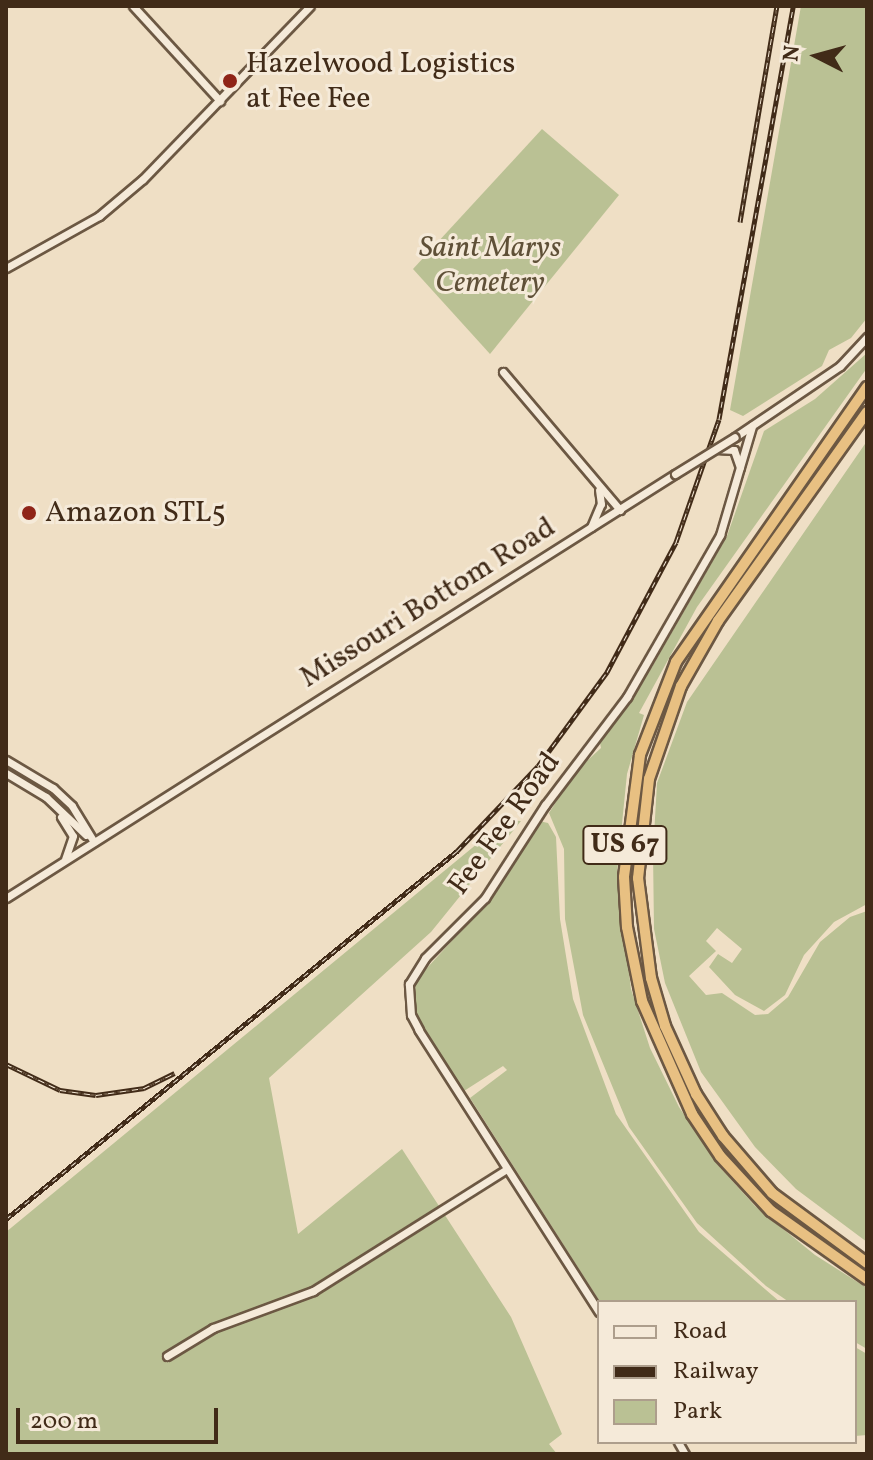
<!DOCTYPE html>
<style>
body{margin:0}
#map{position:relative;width:873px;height:1460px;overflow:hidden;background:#efdfc5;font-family:Vollkorn,serif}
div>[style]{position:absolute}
.green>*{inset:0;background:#bac194}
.roads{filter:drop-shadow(2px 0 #6c5843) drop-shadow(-2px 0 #6c5843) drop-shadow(0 2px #6c5843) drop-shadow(0 -2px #6c5843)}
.minor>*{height:7px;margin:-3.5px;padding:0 3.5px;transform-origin:3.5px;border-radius:3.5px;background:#f5ead9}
.highway>*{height:10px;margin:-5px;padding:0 5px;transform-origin:5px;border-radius:5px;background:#e8c082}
.rail>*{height:5px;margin-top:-2.5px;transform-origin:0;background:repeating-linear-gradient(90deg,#f5ead9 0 6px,#412b18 0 12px);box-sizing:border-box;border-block:2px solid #412b18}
.bridges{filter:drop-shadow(2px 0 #6c5843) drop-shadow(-2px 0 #6c5843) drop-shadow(0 2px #6c5843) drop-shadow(0 -2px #6c5843)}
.minor-bridge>*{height:7px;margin:-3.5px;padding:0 3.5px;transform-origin:3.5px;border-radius:3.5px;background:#f5ead9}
.dots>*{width:22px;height:22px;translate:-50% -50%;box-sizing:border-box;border:4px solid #f5ead9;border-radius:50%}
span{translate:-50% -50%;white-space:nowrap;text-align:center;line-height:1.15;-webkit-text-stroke:6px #f5ead9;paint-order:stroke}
.shield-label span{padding:2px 6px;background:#f5ead9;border:2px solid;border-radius:6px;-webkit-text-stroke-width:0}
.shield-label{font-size:28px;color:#412b18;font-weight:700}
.poi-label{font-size:30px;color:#412b18}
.left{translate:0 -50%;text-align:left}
.park-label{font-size:30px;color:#5f5037;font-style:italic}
.street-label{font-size:30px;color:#412b18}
.frame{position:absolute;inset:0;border:8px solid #412b18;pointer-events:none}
.legend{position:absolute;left:597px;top:1300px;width:260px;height:144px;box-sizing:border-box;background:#f5ead9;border:2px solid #ad9e8c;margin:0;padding:10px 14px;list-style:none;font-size:24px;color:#412b18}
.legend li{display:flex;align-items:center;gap:16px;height:40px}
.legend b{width:40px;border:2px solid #ad9e8c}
.north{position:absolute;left:777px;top:16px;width:80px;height:80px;-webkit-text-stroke:6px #f5ead9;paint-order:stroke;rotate:276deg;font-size:22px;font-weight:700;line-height:32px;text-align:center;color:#412b18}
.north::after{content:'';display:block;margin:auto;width:28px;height:36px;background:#412b18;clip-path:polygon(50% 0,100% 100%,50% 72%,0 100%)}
.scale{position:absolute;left:16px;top:1408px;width:202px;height:36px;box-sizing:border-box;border:4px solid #412b18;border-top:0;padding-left:10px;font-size:24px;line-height:28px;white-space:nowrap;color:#412b18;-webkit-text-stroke:6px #f5ead9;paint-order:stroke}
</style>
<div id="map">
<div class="green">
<div style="clip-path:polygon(801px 6px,867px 6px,867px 318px,851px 338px,829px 350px,822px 366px,743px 416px,730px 410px)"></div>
<div style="clip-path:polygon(542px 129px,619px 195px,490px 354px,413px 269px)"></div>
<div style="clip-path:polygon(867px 353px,867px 368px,697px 607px,639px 713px,644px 715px,627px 774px,617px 873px,631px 989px,650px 1048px,679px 1107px,717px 1164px,755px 1206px,815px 1255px,867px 1288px,867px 1349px,855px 1342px,855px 1302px,789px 1302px,766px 1286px,697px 1223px,629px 1127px,583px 1015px,565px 919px,564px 849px,549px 813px,575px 772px,601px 748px,600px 743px,652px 667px,727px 536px,764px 431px,815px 399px)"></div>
<div style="clip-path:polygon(867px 441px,867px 904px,834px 922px,804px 955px,785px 995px,764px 1011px,735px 995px,709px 967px,718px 954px,732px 963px,742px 949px,717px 928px,706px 941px,716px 951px,689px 976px,706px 995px,722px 993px,755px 1015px,768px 1014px,788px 997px,820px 942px,850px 917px,867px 911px,867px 1242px,796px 1189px,755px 1147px,701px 1072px,665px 983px,654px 929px,653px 853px,657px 783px,687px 702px)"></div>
<div style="clip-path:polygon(506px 820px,521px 821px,431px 932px,269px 1078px,298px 1234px,402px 1149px,511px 1317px,562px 1434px,549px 1444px,557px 1454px,6px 1454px,6px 1232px)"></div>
<div style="clip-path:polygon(539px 821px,548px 823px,556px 837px,560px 919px,573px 999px,616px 1114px,699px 1232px,780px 1302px,600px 1302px,470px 1098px,507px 1070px,503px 1066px,464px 1091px,416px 1017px,415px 981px,483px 907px)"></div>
<div style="clip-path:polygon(855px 1347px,867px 1354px,867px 1435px,855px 1436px)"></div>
</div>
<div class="roads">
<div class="minor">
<div style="left:133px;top:6px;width:129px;rotate:47.5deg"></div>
<div style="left:6px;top:268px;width:107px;rotate:-29.2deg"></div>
<div style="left:99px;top:216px;width:57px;rotate:-40.1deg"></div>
<div style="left:143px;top:179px;width:240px;rotate:-46deg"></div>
<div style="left:503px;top:372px;width:181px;rotate:49.7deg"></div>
<div style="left:735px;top:437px;width:127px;rotate:-34.1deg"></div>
<div style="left:840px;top:366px;width:40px;rotate:-47deg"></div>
<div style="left:716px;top:449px;width:18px;rotate:3deg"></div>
<div style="left:734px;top:450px;width:18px;rotate:71deg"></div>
<div style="left:591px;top:527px;width:25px;rotate:-67deg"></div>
<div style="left:601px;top:504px;width:14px;rotate:-98deg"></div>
<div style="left:6px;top:760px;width:55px;rotate:30.8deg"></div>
<div style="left:53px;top:788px;width:26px;rotate:43deg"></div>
<div style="left:72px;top:806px;width:42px;rotate:58.6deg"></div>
<div style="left:6px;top:773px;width:47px;rotate:31deg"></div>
<div style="left:46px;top:797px;width:55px;rotate:43.5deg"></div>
<div style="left:61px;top:817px;width:22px;rotate:58deg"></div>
<div style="left:73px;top:836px;width:24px;rotate:109deg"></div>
<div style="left:6px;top:898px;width:792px;rotate:-32.37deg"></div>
<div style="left:599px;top:1312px;width:335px;rotate:-122.6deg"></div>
<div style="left:419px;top:1030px;width:17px;rotate:-118deg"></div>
<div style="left:411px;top:1015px;width:31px;rotate:-94deg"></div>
<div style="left:409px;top:984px;width:31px;rotate:-58deg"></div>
<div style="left:425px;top:958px;width:85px;rotate:-45deg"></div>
<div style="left:485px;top:898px;width:111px;rotate:-57.2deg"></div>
<div style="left:545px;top:805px;width:136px;rotate:-52.8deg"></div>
<div style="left:627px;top:697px;width:187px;rotate:-60.1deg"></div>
<div style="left:720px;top:535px;width:114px;rotate:-73.6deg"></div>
<div style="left:167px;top:1356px;width:54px;rotate:-31.3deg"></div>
<div style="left:213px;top:1328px;width:107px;rotate:-20.3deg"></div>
<div style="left:313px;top:1291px;width:229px;rotate:-32.2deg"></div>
<div style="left:678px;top:1442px;width:14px;rotate:60deg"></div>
</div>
<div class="highway">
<div style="left:867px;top:387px;width:335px;rotate:124.8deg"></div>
<div style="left:676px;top:662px;width:100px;rotate:111.2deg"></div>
<div style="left:640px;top:755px;width:123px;rotate:97.5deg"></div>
<div style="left:624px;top:877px;width:50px;rotate:86.6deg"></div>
<div style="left:627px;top:927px;width:76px;rotate:78.5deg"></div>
<div style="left:642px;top:1001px;width:124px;rotate:66.1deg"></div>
<div style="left:692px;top:1114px;width:50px;rotate:56.3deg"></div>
<div style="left:720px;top:1156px;width:75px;rotate:47.2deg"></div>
<div style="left:771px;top:1211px;width:118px;rotate:35.3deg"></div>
<div style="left:867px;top:412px;width:257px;rotate:125.5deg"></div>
<div style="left:718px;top:621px;width:75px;rotate:119.6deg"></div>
<div style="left:681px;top:686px;width:98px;rotate:109deg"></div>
<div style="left:649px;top:779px;width:100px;rotate:96.3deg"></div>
<div style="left:638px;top:878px;width:101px;rotate:82.6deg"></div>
<div style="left:651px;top:978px;width:50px;rotate:73.7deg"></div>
<div style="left:665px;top:1026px;width:75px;rotate:65.5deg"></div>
<div style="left:696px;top:1094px;width:50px;rotate:57.3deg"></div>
<div style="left:723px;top:1136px;width:75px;rotate:49.3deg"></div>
<div style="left:772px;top:1193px;width:118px;rotate:36.4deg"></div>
</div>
</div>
<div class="rail">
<div style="left:740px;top:222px;width:219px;rotate:-80.3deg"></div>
<div style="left:6px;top:1064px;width:60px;rotate:25.7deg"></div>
<div style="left:60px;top:1090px;width:36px;rotate:8deg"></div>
<div style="left:96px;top:1095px;width:49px;rotate:-8.3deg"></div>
<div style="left:144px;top:1088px;width:34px;rotate:-26deg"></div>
<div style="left:6px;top:1219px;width:582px;rotate:-39.21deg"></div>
<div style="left:457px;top:851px;width:117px;rotate:-46.4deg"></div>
<div style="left:538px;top:766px;width:117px;rotate:-53.7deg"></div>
<div style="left:607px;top:672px;width:147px;rotate:-62deg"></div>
<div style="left:676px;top:542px;width:130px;rotate:-70.7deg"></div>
<div style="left:719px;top:419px;width:420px;rotate:-79.8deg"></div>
</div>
<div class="bridges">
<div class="minor-bridge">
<div style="left:675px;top:474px;width:70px;rotate:-31.7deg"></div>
</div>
</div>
<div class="dots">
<div style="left:230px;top:81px;background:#8f2418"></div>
<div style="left:29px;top:513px;background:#8f2418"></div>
</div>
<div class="shield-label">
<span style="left:625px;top:845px">US 67</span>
</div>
<div class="poi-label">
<span class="left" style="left:246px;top:81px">Hazelwood Logistics<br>at Fee Fee</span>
<span class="left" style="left:45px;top:513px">Amazon STL5</span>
</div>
<div class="park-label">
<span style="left:490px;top:265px">Saint Marys<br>Cemetery</span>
</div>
<div class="street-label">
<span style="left:428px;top:603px;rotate:-32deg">Missouri Bottom Road</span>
<span style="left:505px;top:824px;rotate:-54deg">Fee Fee Road</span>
</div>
<div class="frame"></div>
<ul class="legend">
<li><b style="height:10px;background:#f5ead9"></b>Road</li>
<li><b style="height:10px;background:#412b18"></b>Railway</li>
<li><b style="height:22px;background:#bac194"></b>Park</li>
</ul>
<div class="north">N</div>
<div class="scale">200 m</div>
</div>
